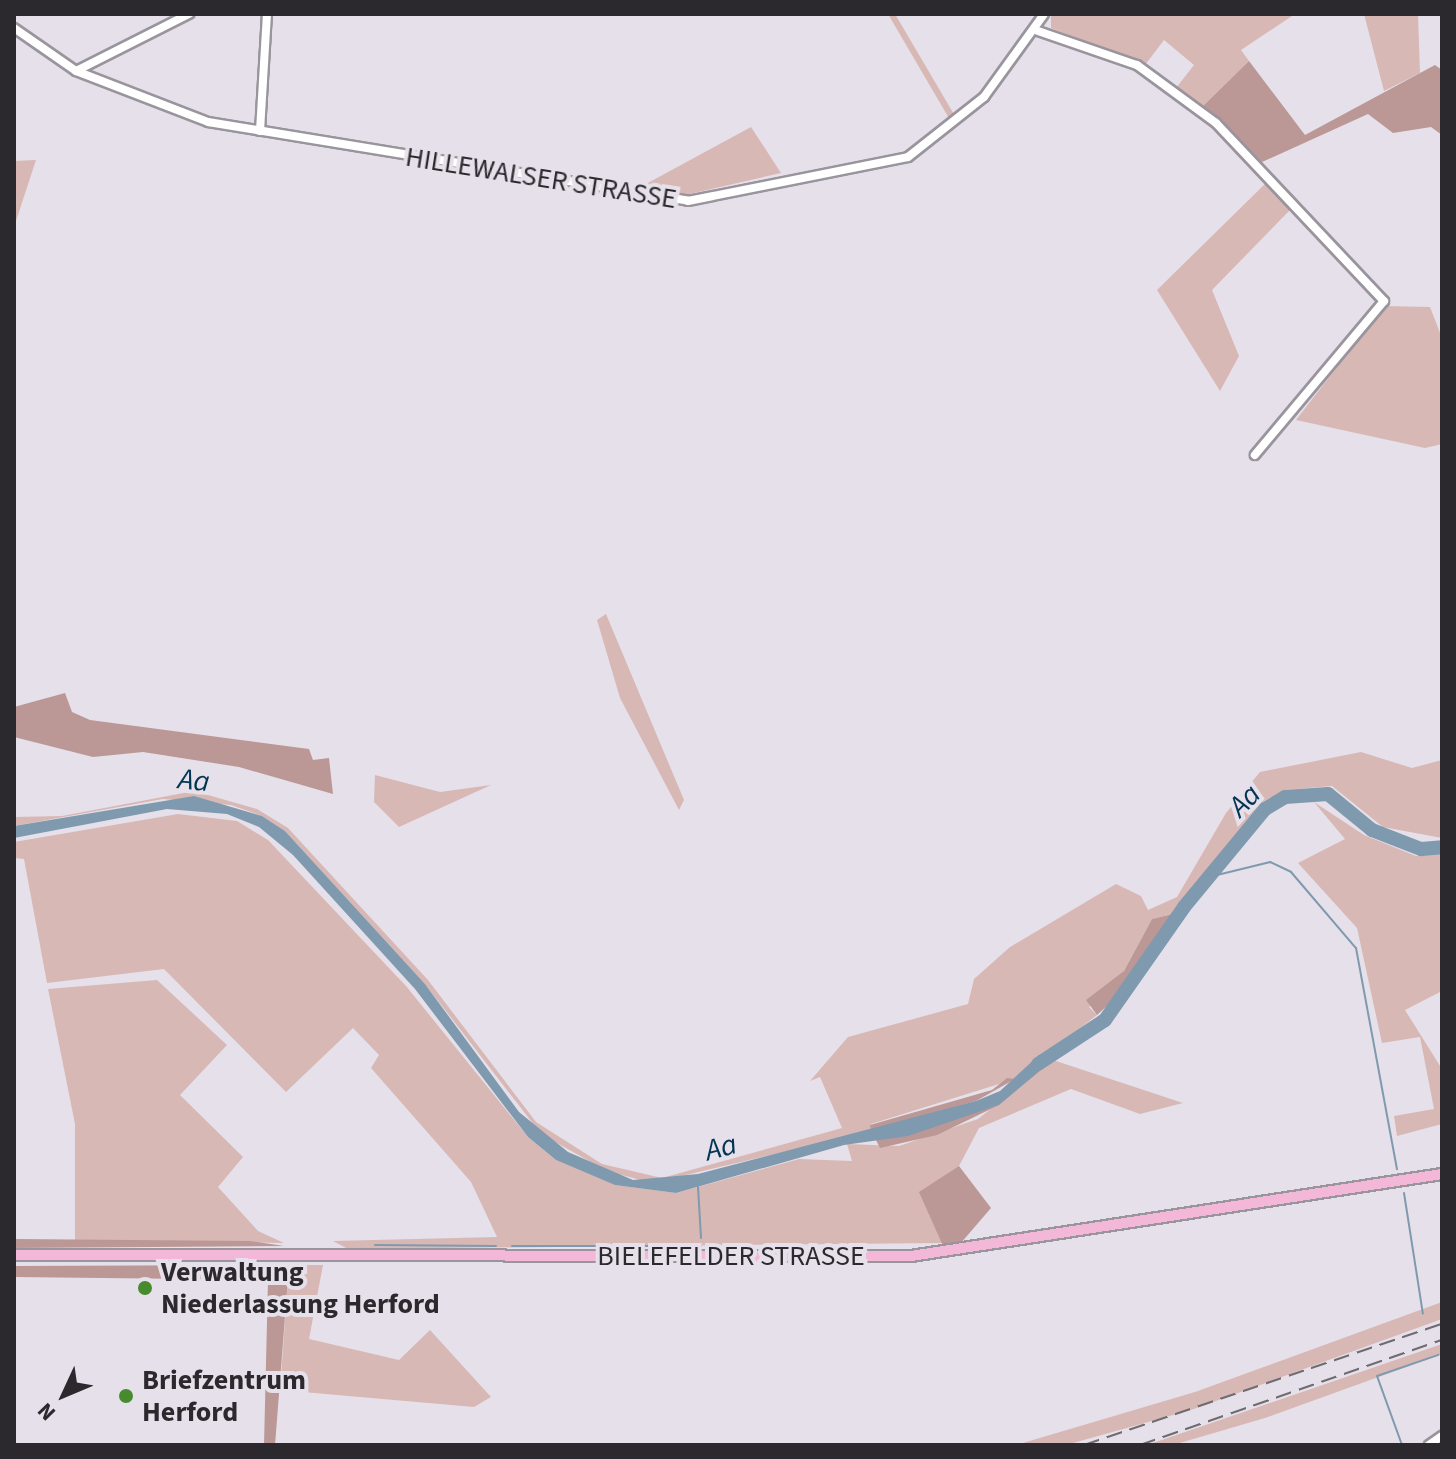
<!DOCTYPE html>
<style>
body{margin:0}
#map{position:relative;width:1456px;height:1459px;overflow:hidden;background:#e6e0ea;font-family:"Source Sans 3",sans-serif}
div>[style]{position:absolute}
.green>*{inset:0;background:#d8b8b5}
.forest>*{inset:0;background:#bb9795}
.water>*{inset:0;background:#7f9aaf}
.stream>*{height:2px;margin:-1px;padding:0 1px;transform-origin:1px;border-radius:1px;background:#7f9aaf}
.river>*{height:14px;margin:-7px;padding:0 7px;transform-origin:7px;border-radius:7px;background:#7f9aaf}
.roads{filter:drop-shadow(2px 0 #9a949d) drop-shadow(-2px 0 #9a949d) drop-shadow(0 2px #9a949d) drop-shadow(0 -2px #9a949d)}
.minor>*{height:8px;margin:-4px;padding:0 4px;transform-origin:4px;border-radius:4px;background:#fff}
.major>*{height:10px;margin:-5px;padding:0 5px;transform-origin:5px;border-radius:5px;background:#f3b8d7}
.rail>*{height:2px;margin-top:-1px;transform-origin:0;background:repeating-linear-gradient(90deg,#6e6b71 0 16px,transparent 0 24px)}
.dots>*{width:22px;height:22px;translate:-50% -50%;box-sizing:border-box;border:4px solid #e6e0ea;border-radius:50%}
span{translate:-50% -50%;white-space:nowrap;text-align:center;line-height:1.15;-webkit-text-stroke:8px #e6e0ea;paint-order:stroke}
.street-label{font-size:28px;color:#2b292d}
.poi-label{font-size:28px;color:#2b292d;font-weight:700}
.left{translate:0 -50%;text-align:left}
.water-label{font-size:30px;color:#023453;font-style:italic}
.frame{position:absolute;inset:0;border:16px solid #2b292d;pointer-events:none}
.north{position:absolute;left:24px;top:1355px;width:80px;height:80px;-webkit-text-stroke:6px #e6e0ea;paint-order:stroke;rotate:226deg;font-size:22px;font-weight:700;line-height:32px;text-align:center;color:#2b292d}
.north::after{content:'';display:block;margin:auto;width:28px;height:36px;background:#2b292d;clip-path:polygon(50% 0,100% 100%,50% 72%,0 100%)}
</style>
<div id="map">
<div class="green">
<div style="clip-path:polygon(888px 14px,895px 14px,955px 116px,950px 120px)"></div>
<div style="clip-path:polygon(1051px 14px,1295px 14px,1241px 50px,1249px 61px,1202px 107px,1176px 88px,1194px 65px,1164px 40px,1145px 65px,1051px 28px)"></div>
<div style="clip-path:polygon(1364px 14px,1418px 14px,1420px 73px,1384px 91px)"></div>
<div style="clip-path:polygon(751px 127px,781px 173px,685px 195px,633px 191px)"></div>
<div style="clip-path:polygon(36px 160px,14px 227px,14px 161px)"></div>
<div style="clip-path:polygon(1269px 180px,1290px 210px,1212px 290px,1239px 356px,1220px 391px,1157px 290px)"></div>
<div style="clip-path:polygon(1384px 306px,1430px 307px,1442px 338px,1442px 444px,1425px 448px,1296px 420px)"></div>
<div style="clip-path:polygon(606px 614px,684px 800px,679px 810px,620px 698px,597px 620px)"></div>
<div style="clip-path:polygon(1361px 752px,1412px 768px,1442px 760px,1442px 838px,1383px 827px,1332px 786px,1285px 790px,1264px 801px,1173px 914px,1152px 919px,1124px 971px,1089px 1007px,1097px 1015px,1015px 1079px,871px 1124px,871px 1131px,652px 1183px,607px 1171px,541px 1134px,425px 984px,285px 831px,262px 816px,231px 805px,163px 799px,14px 826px,14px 817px,62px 816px,194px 791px,257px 809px,288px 828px,428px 980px,536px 1122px,602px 1164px,662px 1178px,842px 1128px,820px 1077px,810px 1081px,848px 1037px,968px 1004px,974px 979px,1010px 947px,1116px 884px,1141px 896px,1148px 910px,1177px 897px,1226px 813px,1260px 772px)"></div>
<div style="clip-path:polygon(375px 775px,440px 792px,491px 785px,399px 827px,374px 802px)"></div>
<div style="clip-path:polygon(1314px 802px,1364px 835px,1416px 856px,1442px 853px,1442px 991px,1405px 1010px,1442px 1069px,1442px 1124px,1397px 1136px,1394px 1116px,1434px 1109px,1420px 1037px,1382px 1043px,1357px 928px,1298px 863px,1345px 839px)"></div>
<div style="clip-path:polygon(178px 814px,237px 821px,268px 840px,406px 986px,528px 1137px,556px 1160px,616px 1185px,676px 1193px,799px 1159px,852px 1161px,847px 1144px,899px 1146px,978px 1119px,1053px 1060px,1183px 1103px,1140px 1114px,1071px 1089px,979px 1128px,959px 1166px,920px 1193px,942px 1243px,348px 1249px,333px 1241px,497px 1237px,471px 1182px,371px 1068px,379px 1055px,353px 1028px,286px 1092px,164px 969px,47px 983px,24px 859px,14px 858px,14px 842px)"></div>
<div style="clip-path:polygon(157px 980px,227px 1045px,180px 1095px,243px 1157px,218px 1187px,258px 1231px,284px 1243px,75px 1240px,75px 1124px,48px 989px)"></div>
<div style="clip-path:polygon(289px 1265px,323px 1265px,309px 1339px,399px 1360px,430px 1330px,491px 1397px,474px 1407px,280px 1390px)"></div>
<div style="clip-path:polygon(1442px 1302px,1442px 1319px,1191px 1410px,1066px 1445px,1016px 1445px,1195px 1392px)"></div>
<div style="clip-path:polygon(1442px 1344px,1442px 1354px,1265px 1418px,1173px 1445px,1147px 1445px)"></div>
</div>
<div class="forest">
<div style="clip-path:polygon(1249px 61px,1305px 135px,1435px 65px,1442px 70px,1442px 135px,1431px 127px,1393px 133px,1368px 114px,1262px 162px,1202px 107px)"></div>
<div style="clip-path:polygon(65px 693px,72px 712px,90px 720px,309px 749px,313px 760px,329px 758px,333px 794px,239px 767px,143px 752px,93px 757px,14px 737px,14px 707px)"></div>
<div style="clip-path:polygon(1173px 914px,1110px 1003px,1097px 1015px,1086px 1000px,1124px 971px,1152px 919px)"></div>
<div style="clip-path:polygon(1007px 1078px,1015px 1079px,976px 1101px,871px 1131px,870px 1125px,992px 1090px)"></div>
<div style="clip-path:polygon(999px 1105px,937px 1135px,880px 1148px,876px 1140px)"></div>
<div style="clip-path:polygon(959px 1166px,991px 1208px,960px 1244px,943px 1246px,919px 1192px)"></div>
<div style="clip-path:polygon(14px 1239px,250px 1241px,284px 1246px,14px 1248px)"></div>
<div style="clip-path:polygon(289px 1265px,275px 1445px,264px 1445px,268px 1280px,14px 1277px,14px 1266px)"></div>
</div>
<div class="water">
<div style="clip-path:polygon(194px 796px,262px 816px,285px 831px,425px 984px,519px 1112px,568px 1152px,633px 1180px,698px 1174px,976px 1101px,1000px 1091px,1039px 1055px,1052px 1052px,1053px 1060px,999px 1105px,908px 1136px,844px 1145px,676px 1193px,615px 1185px,556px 1160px,528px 1137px,415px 989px,293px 855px,259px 827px,227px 814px,167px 809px,14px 838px,14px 826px)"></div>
</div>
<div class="stream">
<div style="left:1213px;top:876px;width:59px;rotate:-13.8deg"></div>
<div style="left:1270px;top:862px;width:23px;rotate:25deg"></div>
<div style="left:1291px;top:872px;width:100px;rotate:49.5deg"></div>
<div style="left:1356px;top:948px;width:225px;rotate:79.5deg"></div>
<div style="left:698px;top:1187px;width:51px;rotate:86.6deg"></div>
<div style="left:1404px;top:1193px;width:122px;rotate:81.1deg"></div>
<div style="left:375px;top:1245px;width:121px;rotate:0.5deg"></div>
<div style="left:512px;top:1246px;width:189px"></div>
<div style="left:1402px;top:1445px;width:73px;rotate:-109.9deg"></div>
<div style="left:1377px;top:1376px;width:65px;rotate:-19deg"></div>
</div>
<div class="river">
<div style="left:1038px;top:1064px;width:80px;rotate:-33.3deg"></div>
<div style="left:1105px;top:1020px;width:138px;rotate:-55deg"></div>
<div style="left:1184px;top:907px;width:127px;rotate:-50.4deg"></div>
<div style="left:1265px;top:809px;width:23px;rotate:-31deg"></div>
<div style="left:1285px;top:797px;width:43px;rotate:-4deg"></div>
<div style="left:1328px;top:794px;width:57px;rotate:39.3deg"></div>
<div style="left:1372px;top:830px;width:53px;rotate:21.2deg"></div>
<div style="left:1421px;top:849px;width:21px;rotate:-5deg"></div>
</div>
<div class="roads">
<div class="minor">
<div style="left:14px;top:28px;width:75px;rotate:34.7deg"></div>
<div style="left:76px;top:71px;width:142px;rotate:21.1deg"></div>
<div style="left:208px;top:122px;width:486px;rotate:9.3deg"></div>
<div style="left:688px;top:201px;width:224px;rotate:-11.3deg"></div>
<div style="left:908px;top:157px;width:97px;rotate:-38.3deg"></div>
<div style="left:984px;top:97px;width:102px;rotate:-54.1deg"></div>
<div style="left:1038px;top:31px;width:105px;rotate:19deg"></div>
<div style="left:1137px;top:65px;width:98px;rotate:36.3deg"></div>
<div style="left:1216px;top:123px;width:245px;rotate:46.7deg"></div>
<div style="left:1384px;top:301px;width:201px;rotate:130deg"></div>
<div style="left:76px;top:71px;width:127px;rotate:-26.8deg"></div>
<div style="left:260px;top:131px;width:117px;rotate:-86.6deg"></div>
<div style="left:1429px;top:1445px;width:16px;rotate:-35deg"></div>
</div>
<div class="major">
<div style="left:14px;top:1255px;width:897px;rotate:0.06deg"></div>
<div style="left:911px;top:1256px;width:537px;rotate:-8.78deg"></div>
</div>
</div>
<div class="rail">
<div style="left:1084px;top:1445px;width:378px;rotate:-18.7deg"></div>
<div style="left:1140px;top:1445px;width:320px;rotate:-19.2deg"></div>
</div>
<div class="dots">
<div style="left:145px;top:1288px;background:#488b2e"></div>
<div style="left:126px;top:1396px;background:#488b2e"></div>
</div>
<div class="street-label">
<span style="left:541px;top:178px;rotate:9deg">HILLEWALSER STRASSE</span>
<span style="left:731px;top:1256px">BIELEFELDER STRASSE</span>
</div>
<div class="poi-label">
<span class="left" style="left:161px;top:1288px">Verwaltung<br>Niederlassung Herford</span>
<span class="left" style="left:142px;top:1396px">Briefzentrum<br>Herford</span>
</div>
<div class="water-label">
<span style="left:194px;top:781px;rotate:5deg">Aa</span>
<span style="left:1245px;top:801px;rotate:-46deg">Aa</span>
<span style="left:721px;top:1148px;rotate:-15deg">Aa</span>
</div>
<div class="frame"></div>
<div class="north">N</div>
</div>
